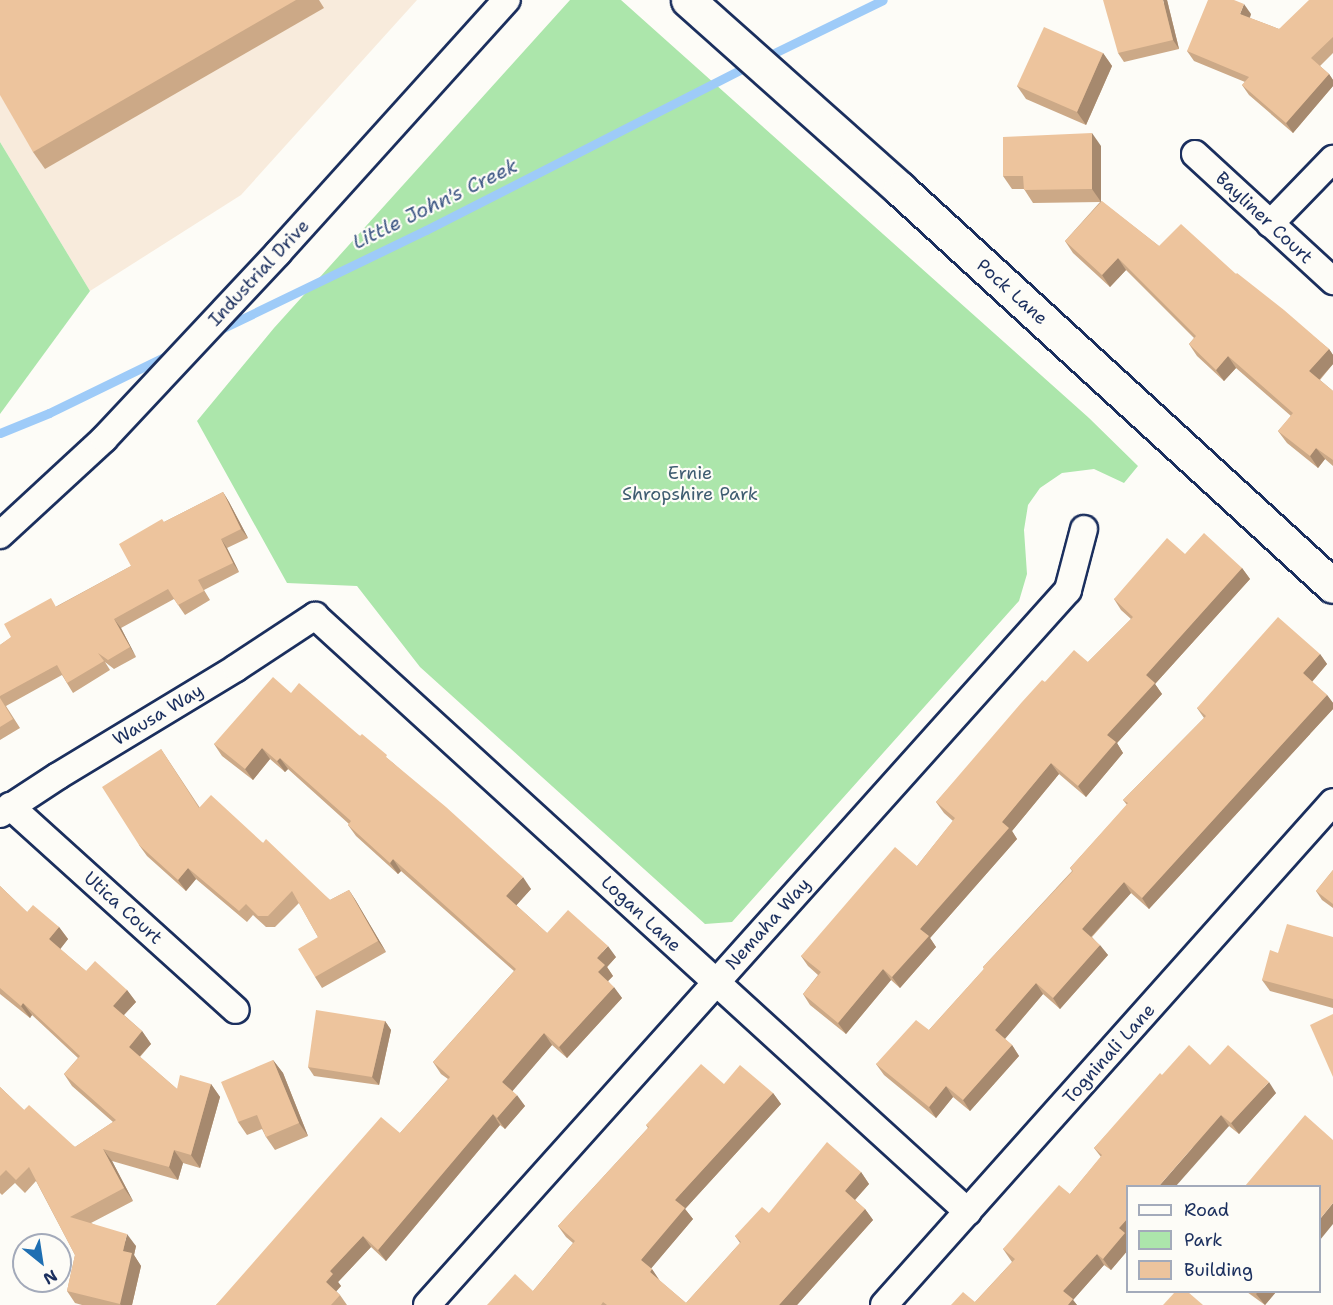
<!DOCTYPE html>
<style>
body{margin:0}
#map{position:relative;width:1333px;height:1305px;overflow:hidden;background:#fdfcf7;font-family:"Shantell Sans",sans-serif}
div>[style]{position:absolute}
.built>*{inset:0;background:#f8ebdc}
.green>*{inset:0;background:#ace6ab}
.stream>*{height:9px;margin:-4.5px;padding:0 4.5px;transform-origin:4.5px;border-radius:4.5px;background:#9ecbf8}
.roads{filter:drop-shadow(2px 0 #1b2f5e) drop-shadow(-2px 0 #1b2f5e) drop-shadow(0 2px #1b2f5e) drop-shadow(0 -2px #1b2f5e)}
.street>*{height:26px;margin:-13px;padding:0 13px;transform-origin:13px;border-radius:13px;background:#fdfcf7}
.secondary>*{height:33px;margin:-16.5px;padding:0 16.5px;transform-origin:16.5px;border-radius:16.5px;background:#fdfcf7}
.wall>*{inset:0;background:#cca987}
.shaded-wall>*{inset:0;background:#a6896e}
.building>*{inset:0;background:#edc49d}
span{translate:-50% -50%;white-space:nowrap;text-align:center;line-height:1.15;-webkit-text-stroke:4.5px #fdfcf7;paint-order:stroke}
.street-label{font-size:18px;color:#1b2f5e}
.park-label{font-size:18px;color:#3f5d71}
.water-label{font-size:20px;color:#3c5684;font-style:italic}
.legend{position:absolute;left:1126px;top:1185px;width:195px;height:108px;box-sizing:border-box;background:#fdfcf7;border:2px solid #a3aaba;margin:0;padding:8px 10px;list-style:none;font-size:18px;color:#1b2f5e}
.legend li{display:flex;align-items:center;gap:12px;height:30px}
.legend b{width:30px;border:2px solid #a3aaba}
.north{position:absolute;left:12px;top:1233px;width:60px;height:60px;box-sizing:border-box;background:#fdfcf7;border:2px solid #a3aaba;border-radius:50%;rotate:150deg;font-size:16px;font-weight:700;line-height:24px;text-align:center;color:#1b2f5e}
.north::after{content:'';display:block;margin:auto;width:21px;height:27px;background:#1f6fb2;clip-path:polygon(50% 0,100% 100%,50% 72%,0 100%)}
</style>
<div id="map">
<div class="built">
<div style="clip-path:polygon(0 0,417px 0,241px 195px,90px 291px,0 142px)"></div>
</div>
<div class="green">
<div style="clip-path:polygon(570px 0,621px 0,1089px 418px,1138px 466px,1124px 483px,1094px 469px,1062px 473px,1040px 488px,1028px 505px,1024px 530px,1027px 574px,1019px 601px,732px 922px,705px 924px,420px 667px,357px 586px,287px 583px,197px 421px,274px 328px)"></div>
<div style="clip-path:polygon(0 142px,90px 291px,0 414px)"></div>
</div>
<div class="stream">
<div style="left:764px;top:58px;width:132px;rotate:-26deg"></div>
<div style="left:217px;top:331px;width:232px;rotate:-25.8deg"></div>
<div style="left:426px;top:230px;width:366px;rotate:-27deg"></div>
<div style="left:0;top:433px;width:53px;rotate:-22.2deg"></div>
<div style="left:49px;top:413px;width:137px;rotate:-26deg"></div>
</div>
<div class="roads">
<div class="street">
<div style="left:1195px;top:154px;width:188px;rotate:42.6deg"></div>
<div style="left:1270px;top:224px;width:91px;rotate:-45.9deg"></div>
<div style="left:0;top:535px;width:142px;rotate:-42.7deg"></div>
<div style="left:104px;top:439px;width:255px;rotate:-46.9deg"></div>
<div style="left:278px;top:253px;width:341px;rotate:-47.9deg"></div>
<div style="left:10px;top:806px;width:304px;rotate:42.1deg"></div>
<div style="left:0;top:814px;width:69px;rotate:-33.2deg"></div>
<div style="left:58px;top:776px;width:208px;rotate:-31.2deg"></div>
<div style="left:236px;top:668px;width:95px;rotate:-33.4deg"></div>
<div style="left:315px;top:616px;width:884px;rotate:42.39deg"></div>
<div style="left:427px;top:1305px;width:960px;rotate:-48.12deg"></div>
<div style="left:1068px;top:590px;width:63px;rotate:-75.3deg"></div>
<div style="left:884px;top:1305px;width:674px;rotate:-48.25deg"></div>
</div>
<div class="secondary">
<div style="left:688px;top:0;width:284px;rotate:41.7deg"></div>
<div style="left:900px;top:189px;width:587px;rotate:42.52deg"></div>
</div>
</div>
<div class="wall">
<div style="clip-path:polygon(0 0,319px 0,324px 8px,45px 169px,33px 152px)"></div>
<div style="clip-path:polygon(1167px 0,1179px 49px,1124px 62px,1118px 53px)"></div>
<div style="clip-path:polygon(1333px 0,1333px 53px,1320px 66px,1329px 74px,1333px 80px,1333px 86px,1293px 133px,1249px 95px,1242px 85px,1245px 82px,1194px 61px,1187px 51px,1251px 14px,1250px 18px,1279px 29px)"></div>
<div style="clip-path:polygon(1103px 53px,1112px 66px,1086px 125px,1026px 99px,1017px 86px)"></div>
<div style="clip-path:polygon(1101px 146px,1101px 201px,1159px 246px,1236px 274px,1329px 349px,1333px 355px,1333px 364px,1320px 380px,1333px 391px,1333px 466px,1325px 459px,1318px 468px,1287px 443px,1278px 431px,1291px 416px,1236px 368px,1224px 381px,1197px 356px,1189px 344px,1194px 338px,1126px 270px,1110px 287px,1073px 253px,1065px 241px,1100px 202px,1033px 203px,1024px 189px,1012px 189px,1003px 176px)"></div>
<div style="clip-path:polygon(223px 492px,229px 502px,248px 538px,227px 548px,239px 572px,204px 590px,210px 600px,185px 615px,174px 599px,121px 628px,136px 657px,114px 669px,105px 662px,110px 670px,73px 693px,62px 675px,6px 706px,20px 728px,0 740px,0 645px,57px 606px,131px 566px,164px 522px)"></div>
<div style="clip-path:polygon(1185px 554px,1242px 568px,1250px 579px,1155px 684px,1162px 694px,1117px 743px,1123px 753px,1086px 797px,1059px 774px,1012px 831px,1017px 839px,930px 938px,936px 947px,900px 988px,891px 980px,846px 1034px,810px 1005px,803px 994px,818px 975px,808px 966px,801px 956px,917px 866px,953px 821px,944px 813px,936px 802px,1045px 682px,1088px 662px,1131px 619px,1121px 610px,1114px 599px)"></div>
<div style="clip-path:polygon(1320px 654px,1327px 664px,1312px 682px,1327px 695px,1333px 703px,1333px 709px,1149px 909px,1131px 893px,1092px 937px,1108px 955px,1060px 1009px,1043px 994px,1005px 1039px,1012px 1045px,1019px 1056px,970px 1111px,953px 1097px,936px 1118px,884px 1075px,876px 1064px,929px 1030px,984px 969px,983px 967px,1072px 871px,1070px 868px,1127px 805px,1123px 800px,1204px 718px,1197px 708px)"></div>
<div style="clip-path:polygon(291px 693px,360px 736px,393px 763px,531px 889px,516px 905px,547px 933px,616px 957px,607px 967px,613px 976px,608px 981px,622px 998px,567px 1058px,552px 1045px,512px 1091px,525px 1106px,505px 1129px,500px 1125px,386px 1261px,371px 1247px,338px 1282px,341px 1286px,336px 1291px,340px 1295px,347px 1305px,216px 1305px,400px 1133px,448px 1079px,441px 1074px,433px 1062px,514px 971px,401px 871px,398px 874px,356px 836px,348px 825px,349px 824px,288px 769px,285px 772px,270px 759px,253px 780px,222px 756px,214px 744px)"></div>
<div style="clip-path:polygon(161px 749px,200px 808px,263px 843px,330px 900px,349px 890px,356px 901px,386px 952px,322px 988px,315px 977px,318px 937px,299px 903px,275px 927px,266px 927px,253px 915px,247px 922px,196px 879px,186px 891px,147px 856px,139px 845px)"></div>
<div style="clip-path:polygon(1333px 870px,1333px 908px,1322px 900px,1316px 891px)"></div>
<div style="clip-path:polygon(0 886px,27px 912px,59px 927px,68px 939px,60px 949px,86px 971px,127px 990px,136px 1002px,124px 1015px,142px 1031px,151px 1044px,140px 1057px,177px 1089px,211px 1084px,220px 1097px,200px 1168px,183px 1163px,178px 1180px,112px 1161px,133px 1201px,91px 1223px,136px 1246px,134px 1255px,141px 1266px,132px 1305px,82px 1305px,75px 1303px,67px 1291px,75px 1255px,36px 1181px,25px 1193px,15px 1183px,2px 1195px,0 1193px,0 1087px,24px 1110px,75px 1147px,113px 1122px,72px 1086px,64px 1074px,78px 1058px,32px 1015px,30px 1018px,0 994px)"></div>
<div style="clip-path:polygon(1333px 937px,1333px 1008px,1270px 991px,1262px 980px,1278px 953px)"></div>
<div style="clip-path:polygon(385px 1021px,391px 1030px,379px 1085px,314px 1076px,308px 1067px)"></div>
<div style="clip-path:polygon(273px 1060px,283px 1073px,308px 1136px,275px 1150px,266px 1137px,262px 1129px,247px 1135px,238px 1122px)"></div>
<div style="clip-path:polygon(1210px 1065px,1276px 1093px,1239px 1134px,1229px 1126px,1128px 1186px,1128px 1250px,1111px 1270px,1104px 1265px,1073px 1300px,1077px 1305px,951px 1305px,975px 1302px,1012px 1262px,1003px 1249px,1070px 1194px,1101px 1157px,1094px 1148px,1162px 1075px)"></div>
<div style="clip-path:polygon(724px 1084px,773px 1093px,781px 1104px,685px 1209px,693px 1219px,651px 1268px,659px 1280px,686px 1303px,740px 1243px,735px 1236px,769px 1213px,861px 1172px,869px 1184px,855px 1200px,865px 1209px,873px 1220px,797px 1305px,487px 1305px,533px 1291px,573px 1243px,566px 1237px,558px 1226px,648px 1128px,646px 1125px)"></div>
<div style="clip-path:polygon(1247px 1292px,1276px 1292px,1265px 1305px)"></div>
</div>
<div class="shaded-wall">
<div style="clip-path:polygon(1163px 0,1167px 0,1179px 49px,1173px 40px)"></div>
<div style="clip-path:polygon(1244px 4px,1251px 14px,1247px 24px,1240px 14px)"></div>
<div style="clip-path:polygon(1103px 53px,1112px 66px,1086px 125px,1077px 112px)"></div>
<div style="clip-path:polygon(1329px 74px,1333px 80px,1333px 86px,1293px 133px,1286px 123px)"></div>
<div style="clip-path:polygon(1092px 133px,1101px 146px,1101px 202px,1092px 189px)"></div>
<div style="clip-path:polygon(1118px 258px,1126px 270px,1110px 287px,1102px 275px)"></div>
<div style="clip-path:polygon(1329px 349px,1333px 355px,1333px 364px,1317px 382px,1309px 371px)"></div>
<div style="clip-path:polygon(1228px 356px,1236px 368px,1224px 381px,1216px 370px)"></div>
<div style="clip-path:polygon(1316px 448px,1325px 459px,1318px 468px,1310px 456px)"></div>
<div style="clip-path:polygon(223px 492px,229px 502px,248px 538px,241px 529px)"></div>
<div style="clip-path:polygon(221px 539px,227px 548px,239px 572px,233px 563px)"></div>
<div style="clip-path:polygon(1242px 568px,1250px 579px,1155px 684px,1162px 694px,1117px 743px,1123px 753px,1086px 797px,1078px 786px,1107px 735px,1146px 675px)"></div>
<div style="clip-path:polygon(114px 619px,121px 628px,136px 657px,130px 647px)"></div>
<div style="clip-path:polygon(1320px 654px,1327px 664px,1310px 684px,1303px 673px)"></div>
<div style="clip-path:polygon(1327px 695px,1333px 703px,1333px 709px,1149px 909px,1142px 898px)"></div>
<div style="clip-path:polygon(262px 748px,270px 759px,253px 780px,245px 769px)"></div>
<div style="clip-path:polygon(280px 758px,288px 769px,285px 772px,277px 761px)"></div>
<div style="clip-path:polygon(1051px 763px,1059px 774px,1012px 831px,1017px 839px,930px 938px,936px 947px,900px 988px,892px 977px,920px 929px,1002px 822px)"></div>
<div style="clip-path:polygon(393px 859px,401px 871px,398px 874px,390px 863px)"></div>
<div style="clip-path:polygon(188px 868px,196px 879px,186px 891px,178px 880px)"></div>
<div style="clip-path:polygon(523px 877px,531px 889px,514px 908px,506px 896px)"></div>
<div style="clip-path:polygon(1124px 882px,1131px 893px,1089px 939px,1082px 929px)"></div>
<div style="clip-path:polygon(349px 890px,356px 901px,386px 952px,378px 941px)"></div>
<div style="clip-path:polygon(59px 927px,68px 939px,58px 952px,49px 939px)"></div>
<div style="clip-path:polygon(1100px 945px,1108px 955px,1060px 1009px,1053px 998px)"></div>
<div style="clip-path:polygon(608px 946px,616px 957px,607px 967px,613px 976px,606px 983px,598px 972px,597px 958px)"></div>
<div style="clip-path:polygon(883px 969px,891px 980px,846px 1034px,838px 1023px)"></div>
<div style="clip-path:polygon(1036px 983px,1043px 994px,1003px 1041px,995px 1030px)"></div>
<div style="clip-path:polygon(614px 987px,622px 998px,567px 1058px,559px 1047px)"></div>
<div style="clip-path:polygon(127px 990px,136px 1002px,121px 1018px,113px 1006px)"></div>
<div style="clip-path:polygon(23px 1003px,32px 1015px,30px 1018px,21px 1006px)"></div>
<div style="clip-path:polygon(385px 1021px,391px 1030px,379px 1085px,372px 1077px)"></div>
<div style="clip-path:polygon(142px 1031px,151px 1044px,137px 1059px,129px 1047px)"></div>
<div style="clip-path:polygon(544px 1033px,552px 1045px,510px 1094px,502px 1082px)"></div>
<div style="clip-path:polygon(1012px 1045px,1019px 1056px,970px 1111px,963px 1100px)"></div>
<div style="clip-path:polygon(273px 1060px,283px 1073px,308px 1136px,299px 1123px)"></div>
<div style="clip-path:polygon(1269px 1082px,1276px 1093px,1239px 1134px,1231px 1123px)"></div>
<div style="clip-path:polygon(211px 1084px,220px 1097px,200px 1168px,191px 1155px)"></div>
<div style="clip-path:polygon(946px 1086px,953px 1097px,936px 1118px,929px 1107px)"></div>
<div style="clip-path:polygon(773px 1093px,781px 1104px,685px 1209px,693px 1219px,649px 1271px,641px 1260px,675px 1200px)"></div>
<div style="clip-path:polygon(517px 1095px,525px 1106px,505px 1129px,497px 1118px)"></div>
<div style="clip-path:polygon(493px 1114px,500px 1125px,386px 1261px,378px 1250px)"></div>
<div style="clip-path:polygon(1221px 1115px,1229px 1126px,1176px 1186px,1159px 1186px)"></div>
<div style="clip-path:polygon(103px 1149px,112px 1161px,133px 1201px,124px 1188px)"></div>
<div style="clip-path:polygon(174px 1150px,183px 1163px,178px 1180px,169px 1167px)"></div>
<div style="clip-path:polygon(861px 1172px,869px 1184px,853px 1202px,845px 1191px)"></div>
<div style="clip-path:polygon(1333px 1203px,1333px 1224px,1320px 1240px,1320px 1219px)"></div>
<div style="clip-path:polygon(865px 1209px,873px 1220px,797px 1305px,779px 1305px)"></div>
<div style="clip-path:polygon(1128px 1218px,1128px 1250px,1111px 1270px,1103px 1259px,1119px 1228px)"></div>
<div style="clip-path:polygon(127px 1234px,136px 1246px,134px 1255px,141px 1266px,132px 1305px,121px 1305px,120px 1304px,123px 1251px)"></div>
<div style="clip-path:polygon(363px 1236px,371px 1247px,338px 1282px,341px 1286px,334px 1294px,326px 1282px,330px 1271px)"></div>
<div style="clip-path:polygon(1097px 1254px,1104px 1265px,1073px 1300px,1077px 1305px,1068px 1305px,1063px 1291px)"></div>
<div style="clip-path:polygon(652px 1269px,660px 1281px,650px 1272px)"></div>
<div style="clip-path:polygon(1258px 1292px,1276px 1292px,1265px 1305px,1256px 1294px)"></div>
</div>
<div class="building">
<div style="clip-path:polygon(0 0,296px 0,33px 152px,0 95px)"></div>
<div style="clip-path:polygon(1103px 0,1163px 0,1173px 40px,1118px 53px)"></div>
<div style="clip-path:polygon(1208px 0,1234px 0,1244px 4px,1240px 14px,1279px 29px,1309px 0,1333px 0,1333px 37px,1311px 58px,1329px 74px,1286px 123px,1242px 85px,1249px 77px,1187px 51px)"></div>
<div style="clip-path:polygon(1044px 27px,1103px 53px,1077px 112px,1017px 86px)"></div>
<div style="clip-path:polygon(1092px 133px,1092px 189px,1024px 190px,1023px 176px,1003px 176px,1003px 137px)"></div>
<div style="clip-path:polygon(1102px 201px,1159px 246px,1181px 224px,1236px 274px,1237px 273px,1284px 310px,1329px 349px,1309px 371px,1333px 391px,1333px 460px,1316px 448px,1310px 456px,1278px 431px,1293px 413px,1228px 356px,1216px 370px,1189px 344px,1196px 336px,1118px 258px,1102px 275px,1065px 241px)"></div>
<div style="clip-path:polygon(223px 492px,241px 529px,221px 539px,233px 563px,198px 580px,204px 591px,178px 605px,168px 589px,114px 619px,130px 647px,108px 660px,98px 653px,104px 661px,67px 683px,57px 665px,0 696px,0 645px,11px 637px,4px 624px,51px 598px,56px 607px,131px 566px,119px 544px,162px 519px,164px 522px)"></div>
<div style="clip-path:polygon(1204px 533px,1242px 568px,1146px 675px,1155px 683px,1107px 735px,1116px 742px,1078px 786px,1051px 763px,1002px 822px,1009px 828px,920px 929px,929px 936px,892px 977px,883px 969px,838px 1023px,803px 994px,821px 972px,801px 956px,895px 847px,917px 866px,955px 818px,936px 802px,1022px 702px,1042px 680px,1045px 682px,1074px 650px,1088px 662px,1133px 617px,1114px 599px,1167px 538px,1185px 554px)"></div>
<div style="clip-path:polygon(1278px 617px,1320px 654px,1303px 673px,1327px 695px,1142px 898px,1124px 882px,1082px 929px,1100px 945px,1053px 998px,1036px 983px,995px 1030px,1012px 1045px,963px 1100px,946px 1086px,929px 1107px,876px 1064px,916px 1020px,929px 1030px,984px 969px,983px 967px,1073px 871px,1070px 868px,1128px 803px,1123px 800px,1206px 716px,1197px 708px)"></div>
<div style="clip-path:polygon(273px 677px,291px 693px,299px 683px,360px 736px,362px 734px,387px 755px,386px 757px,446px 807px,523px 877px,506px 896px,547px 933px,568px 910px,608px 946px,597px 958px,605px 965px,598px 972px,614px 987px,559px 1047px,544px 1033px,502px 1082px,517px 1095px,497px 1118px,493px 1114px,378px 1250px,363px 1236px,330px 1271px,333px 1274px,326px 1282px,340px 1295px,331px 1305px,216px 1305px,381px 1117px,400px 1133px,450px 1077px,433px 1062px,516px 969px,393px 859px,390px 863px,348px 825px,351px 821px,280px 758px,277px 761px,262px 748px,245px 769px,214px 744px)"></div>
<div style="clip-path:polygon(0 698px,13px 719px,0 727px)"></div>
<div style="clip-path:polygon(161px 749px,199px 808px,211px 795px,263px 843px,266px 839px,330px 900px,349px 890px,378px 941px,315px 977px,298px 949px,318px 937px,292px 891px,268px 916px,258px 916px,246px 904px,239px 911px,188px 868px,178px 880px,139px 845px,102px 787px)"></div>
<div style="clip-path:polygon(1333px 870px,1333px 904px,1316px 891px)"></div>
<div style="clip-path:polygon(0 886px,27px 912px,33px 905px,59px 927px,49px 939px,86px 971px,95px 961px,127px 990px,113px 1006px,142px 1031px,129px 1047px,177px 1089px,180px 1075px,211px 1084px,191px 1155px,174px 1150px,169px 1167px,103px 1149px,124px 1188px,70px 1217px,127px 1234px,123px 1251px,132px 1253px,120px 1304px,67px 1291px,75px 1255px,29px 1167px,16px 1180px,6px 1170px,0 1176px,0 1087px,24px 1110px,29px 1105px,75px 1147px,116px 1120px,64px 1074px,80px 1056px,23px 1003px,21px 1006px,0 988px)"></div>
<div style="clip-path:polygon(1287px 924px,1333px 937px,1333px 999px,1262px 980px,1270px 950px,1278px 953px)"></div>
<div style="clip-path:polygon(316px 1010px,385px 1021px,372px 1077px,308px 1067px)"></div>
<div style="clip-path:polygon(1333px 1014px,1333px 1077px,1310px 1025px)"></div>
<div style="clip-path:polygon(1189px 1045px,1210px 1065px,1228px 1045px,1269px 1082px,1231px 1123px,1221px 1115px,1159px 1186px,1128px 1186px,1128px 1218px,1119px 1228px,1125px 1233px,1103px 1259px,1097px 1254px,1063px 1291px,1073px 1299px,1068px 1305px,951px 1305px,963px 1292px,975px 1302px,1015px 1259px,1003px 1249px,1059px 1185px,1070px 1194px,1102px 1155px,1094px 1148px,1160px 1073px,1162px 1075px)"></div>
<div style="clip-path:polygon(273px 1060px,299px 1123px,266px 1137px,257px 1115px,238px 1122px,221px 1082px)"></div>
<div style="clip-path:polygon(701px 1064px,724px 1084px,740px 1065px,773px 1093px,675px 1200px,685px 1208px,641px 1260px,652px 1269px,650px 1272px,686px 1303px,741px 1242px,735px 1236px,762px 1207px,769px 1213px,827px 1142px,861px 1172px,845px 1191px,865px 1209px,779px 1305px,607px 1305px,603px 1302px,601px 1305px,487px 1305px,515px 1274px,533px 1291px,575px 1241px,558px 1226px,649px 1127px,646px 1125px)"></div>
<div style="clip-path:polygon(1305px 1115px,1333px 1140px,1333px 1203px,1320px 1219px,1320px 1186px,1245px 1186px)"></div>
<div style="clip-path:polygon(1175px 1292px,1188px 1292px,1203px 1305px,1163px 1305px)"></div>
</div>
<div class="street-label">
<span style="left:1264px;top:218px;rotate:43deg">Bayliner Court</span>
<span style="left:259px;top:273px;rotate:-47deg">Industrial Drive</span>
<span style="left:1012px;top:292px;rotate:42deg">Pock Lane</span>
<span style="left:158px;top:715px;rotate:-31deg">Wausa Way</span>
<span style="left:123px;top:908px;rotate:42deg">Utica Court</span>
<span style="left:641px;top:914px;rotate:43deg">Logan Lane</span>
<span style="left:768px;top:924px;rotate:-48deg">Nemaha Way</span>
<span style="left:1109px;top:1054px;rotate:-48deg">Togninali Lane</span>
</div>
<div class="park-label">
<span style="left:690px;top:484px">Ernie<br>Shropshire Park</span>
</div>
<div class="water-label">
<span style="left:435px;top:204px;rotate:-26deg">Little John's Creek</span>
</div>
<ul class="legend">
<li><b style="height:8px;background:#fdfcf7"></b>Road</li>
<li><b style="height:16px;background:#ace6ab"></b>Park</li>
<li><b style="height:16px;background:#edc49d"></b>Building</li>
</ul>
<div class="north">N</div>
</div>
